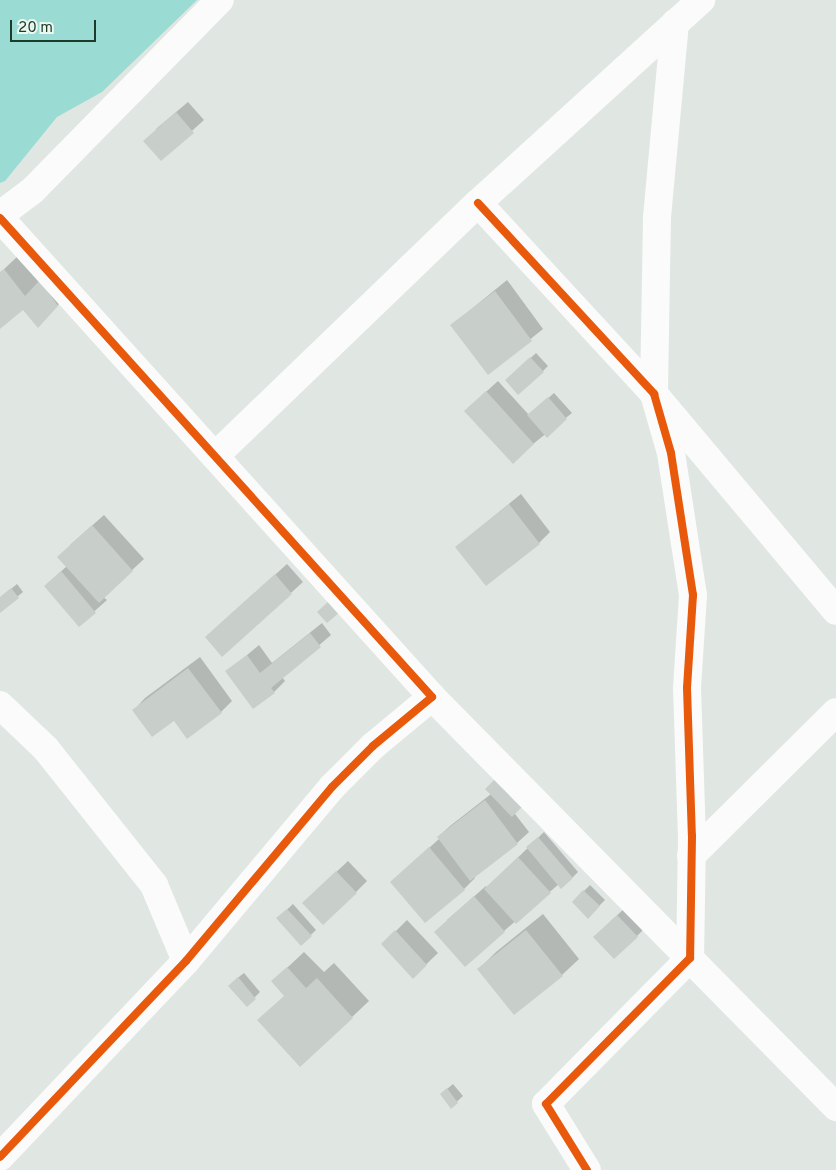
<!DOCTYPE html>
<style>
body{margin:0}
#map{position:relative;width:836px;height:1170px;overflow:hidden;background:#e0e6e1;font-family:Overpass,sans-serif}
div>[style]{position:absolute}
.water>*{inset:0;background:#9adcd3}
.shadow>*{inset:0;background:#0003}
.building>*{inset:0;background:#c8cfca}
.street>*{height:28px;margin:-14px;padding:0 14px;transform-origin:14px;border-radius:14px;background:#fafbfa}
.cycleway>*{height:8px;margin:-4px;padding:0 4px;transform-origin:4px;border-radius:4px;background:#e8590c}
span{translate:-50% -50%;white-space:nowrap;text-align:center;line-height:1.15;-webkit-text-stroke:5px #ecf7ef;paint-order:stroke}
.scale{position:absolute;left:10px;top:20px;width:86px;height:22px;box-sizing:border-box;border:2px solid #1c3b2b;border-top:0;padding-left:6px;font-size:15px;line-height:18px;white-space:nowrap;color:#1c3b2b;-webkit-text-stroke:4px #ecf7ef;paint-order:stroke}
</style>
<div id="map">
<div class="water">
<div style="clip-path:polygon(0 0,197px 0,102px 92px,57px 117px,5px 181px,0 183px)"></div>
</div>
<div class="shadow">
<div style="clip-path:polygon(188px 102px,204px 120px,161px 159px,156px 129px)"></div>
<div style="clip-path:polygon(21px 253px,74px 289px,54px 309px,23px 308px,0 328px,0 273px)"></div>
<div style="clip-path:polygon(507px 280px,543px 329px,488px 373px,452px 325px)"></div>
<div style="clip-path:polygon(536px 353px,548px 366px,543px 371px,512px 375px)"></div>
<div style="clip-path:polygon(498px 381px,529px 415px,554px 393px,572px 413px,533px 444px,477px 400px)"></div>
<div style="clip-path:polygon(521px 494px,550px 532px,539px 543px,456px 547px)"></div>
<div style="clip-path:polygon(104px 515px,144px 559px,103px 597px,107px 600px,79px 625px,57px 575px,67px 566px,70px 545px)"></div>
<div style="clip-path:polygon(287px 564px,303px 582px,222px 655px,218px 626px)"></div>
<div style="clip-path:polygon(17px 584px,23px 592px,0 611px,0 598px)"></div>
<div style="clip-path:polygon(322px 623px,331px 635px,282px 677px,285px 681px,274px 692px,227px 672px,259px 645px,272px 663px)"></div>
<div style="clip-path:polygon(200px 657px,232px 701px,221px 712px,134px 710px,145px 698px)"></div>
<div style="clip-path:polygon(491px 794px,515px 814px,529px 832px,517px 843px,474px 876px,475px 878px,464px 889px,391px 882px,439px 839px,438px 837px,450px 826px)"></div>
<div style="clip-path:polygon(544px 832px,578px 872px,573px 877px,561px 887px,559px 884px,504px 931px,447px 920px,486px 886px,487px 888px)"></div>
<div style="clip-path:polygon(348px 861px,367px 881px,356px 892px,315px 892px)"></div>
<div style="clip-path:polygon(590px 885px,605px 900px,588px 917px,573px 902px)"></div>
<div style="clip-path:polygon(293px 904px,316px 930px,301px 944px,278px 918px)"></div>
<div style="clip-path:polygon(629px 904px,648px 925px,637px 936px,606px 926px)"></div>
<div style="clip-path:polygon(543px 914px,579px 959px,562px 975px,479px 969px,496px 952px)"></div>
<div style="clip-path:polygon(407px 920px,438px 953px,413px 977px,383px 944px)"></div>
<div style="clip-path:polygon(304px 952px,324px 972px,334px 963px,369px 1001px,300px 1066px,285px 995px,273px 981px)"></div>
<div style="clip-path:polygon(244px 973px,260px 992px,247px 1005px,235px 980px)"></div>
<div style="clip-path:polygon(453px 1084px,463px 1096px,451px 1107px,447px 1089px)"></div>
</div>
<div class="building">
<div style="clip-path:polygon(176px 112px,194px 133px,161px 161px,143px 141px)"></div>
<div style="clip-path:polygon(4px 269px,25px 296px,40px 280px,58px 306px,38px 328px,23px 310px,0 329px,0 272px)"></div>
<div style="clip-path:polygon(495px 291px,532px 341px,488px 375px,450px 325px)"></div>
<div style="clip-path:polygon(530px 357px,544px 372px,518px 395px,505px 380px)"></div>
<div style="clip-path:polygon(486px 391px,534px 444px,513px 464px,464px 411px)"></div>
<div style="clip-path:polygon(548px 397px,567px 419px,547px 438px,527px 415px)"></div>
<div style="clip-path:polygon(509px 504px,540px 544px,486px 586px,455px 547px)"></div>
<div style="clip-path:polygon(92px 525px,133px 571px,99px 603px,57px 557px)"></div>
<div style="clip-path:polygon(61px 571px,96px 613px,79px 627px,44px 586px)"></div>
<div style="clip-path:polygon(275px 574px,292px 594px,222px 657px,205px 637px)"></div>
<div style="clip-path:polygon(11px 588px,19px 598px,0 613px,0 597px)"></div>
<div style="clip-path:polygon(330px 600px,340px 612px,327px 623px,317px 612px)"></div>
<div style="clip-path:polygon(310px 633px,321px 647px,271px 688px,275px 693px,253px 709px,225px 671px,247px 655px,260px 673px)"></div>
<div style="clip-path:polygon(188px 668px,222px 713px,187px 739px,174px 721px,152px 737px,132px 710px)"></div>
<div style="clip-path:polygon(495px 779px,522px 807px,512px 817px,485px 789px)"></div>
<div style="clip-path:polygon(485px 800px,518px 844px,470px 881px,437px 837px)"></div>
<div style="clip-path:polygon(538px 837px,573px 878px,561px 889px,526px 847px)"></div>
<div style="clip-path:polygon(429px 847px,465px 890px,425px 923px,390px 882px)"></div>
<div style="clip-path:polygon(518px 857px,551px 893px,516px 924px,484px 889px)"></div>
<div style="clip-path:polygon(336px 871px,357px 893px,323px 925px,302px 903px)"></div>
<div style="clip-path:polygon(583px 890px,600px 906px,588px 919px,572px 902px)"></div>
<div style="clip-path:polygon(474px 896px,505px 932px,465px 967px,434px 932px)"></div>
<div style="clip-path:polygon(287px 909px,312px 936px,301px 946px,276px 918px)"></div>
<div style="clip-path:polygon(617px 915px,638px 937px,614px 959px,593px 937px)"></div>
<div style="clip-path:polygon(395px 930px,427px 965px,413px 979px,381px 944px)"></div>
<div style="clip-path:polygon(526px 930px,563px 976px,514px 1015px,477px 969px)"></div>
<div style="clip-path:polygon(287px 967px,306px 988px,317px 978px,353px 1018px,300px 1067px,257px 1020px,284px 996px,271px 981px)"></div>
<div style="clip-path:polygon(238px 977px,256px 999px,247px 1007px,228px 986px)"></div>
<div style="clip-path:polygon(447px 1088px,458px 1103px,451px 1109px,440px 1094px)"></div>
</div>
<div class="street">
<div style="left:675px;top:23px;width:196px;rotate:95.3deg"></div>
<div style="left:657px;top:218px;width:176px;rotate:91deg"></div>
<div style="left:654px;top:394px;width:283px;rotate:50deg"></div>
<div style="left:478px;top:203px;width:260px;rotate:47.3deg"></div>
<div style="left:654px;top:394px;width:61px;rotate:73.9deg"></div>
<div style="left:671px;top:453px;width:144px;rotate:81.2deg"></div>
<div style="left:693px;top:595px;width:93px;rotate:93.7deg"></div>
<div style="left:687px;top:688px;width:148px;rotate:88.1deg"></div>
<div style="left:692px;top:836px;width:122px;rotate:90.9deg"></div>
<div style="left:690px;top:958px;width:205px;rotate:134.6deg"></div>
<div style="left:546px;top:1104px;width:78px;rotate:58.2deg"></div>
<div style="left:0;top:215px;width:40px;rotate:-37deg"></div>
<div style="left:32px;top:191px;width:268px;rotate:-45.5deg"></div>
<div style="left:0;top:218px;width:645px;rotate:47.95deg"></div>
<div style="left:432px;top:697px;width:77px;rotate:140.3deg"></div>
<div style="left:373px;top:746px;width:58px;rotate:135deg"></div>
<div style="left:332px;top:787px;width:227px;rotate:130deg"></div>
<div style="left:186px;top:961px;width:270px;rotate:133.5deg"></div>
<div style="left:215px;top:456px;width:365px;rotate:-43.9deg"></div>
<div style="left:478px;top:203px;width:302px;rotate:-42.3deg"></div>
<div style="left:432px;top:697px;width:576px;rotate:45.42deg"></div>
<div style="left:0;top:705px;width:64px;rotate:43.7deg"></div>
<div style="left:46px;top:749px;width:174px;rotate:51.5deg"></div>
<div style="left:154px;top:885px;width:82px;rotate:67.2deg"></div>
<div style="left:691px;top:856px;width:204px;rotate:-44.8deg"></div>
</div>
<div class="cycleway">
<div style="left:478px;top:203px;width:260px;rotate:47.3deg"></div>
<div style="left:654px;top:394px;width:61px;rotate:73.9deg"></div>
<div style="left:671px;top:453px;width:144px;rotate:81.2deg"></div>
<div style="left:693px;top:595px;width:93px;rotate:93.7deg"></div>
<div style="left:687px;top:688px;width:148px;rotate:88.1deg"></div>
<div style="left:692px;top:836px;width:122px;rotate:90.9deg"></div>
<div style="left:690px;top:958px;width:205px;rotate:134.6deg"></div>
<div style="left:546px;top:1104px;width:78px;rotate:58.2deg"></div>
<div style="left:0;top:218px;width:645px;rotate:47.95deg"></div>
<div style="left:432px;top:697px;width:77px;rotate:140.3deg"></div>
<div style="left:373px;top:746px;width:58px;rotate:135deg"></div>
<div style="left:332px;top:787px;width:227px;rotate:130deg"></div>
<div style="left:186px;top:961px;width:270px;rotate:133.5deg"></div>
</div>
<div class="scale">20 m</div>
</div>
